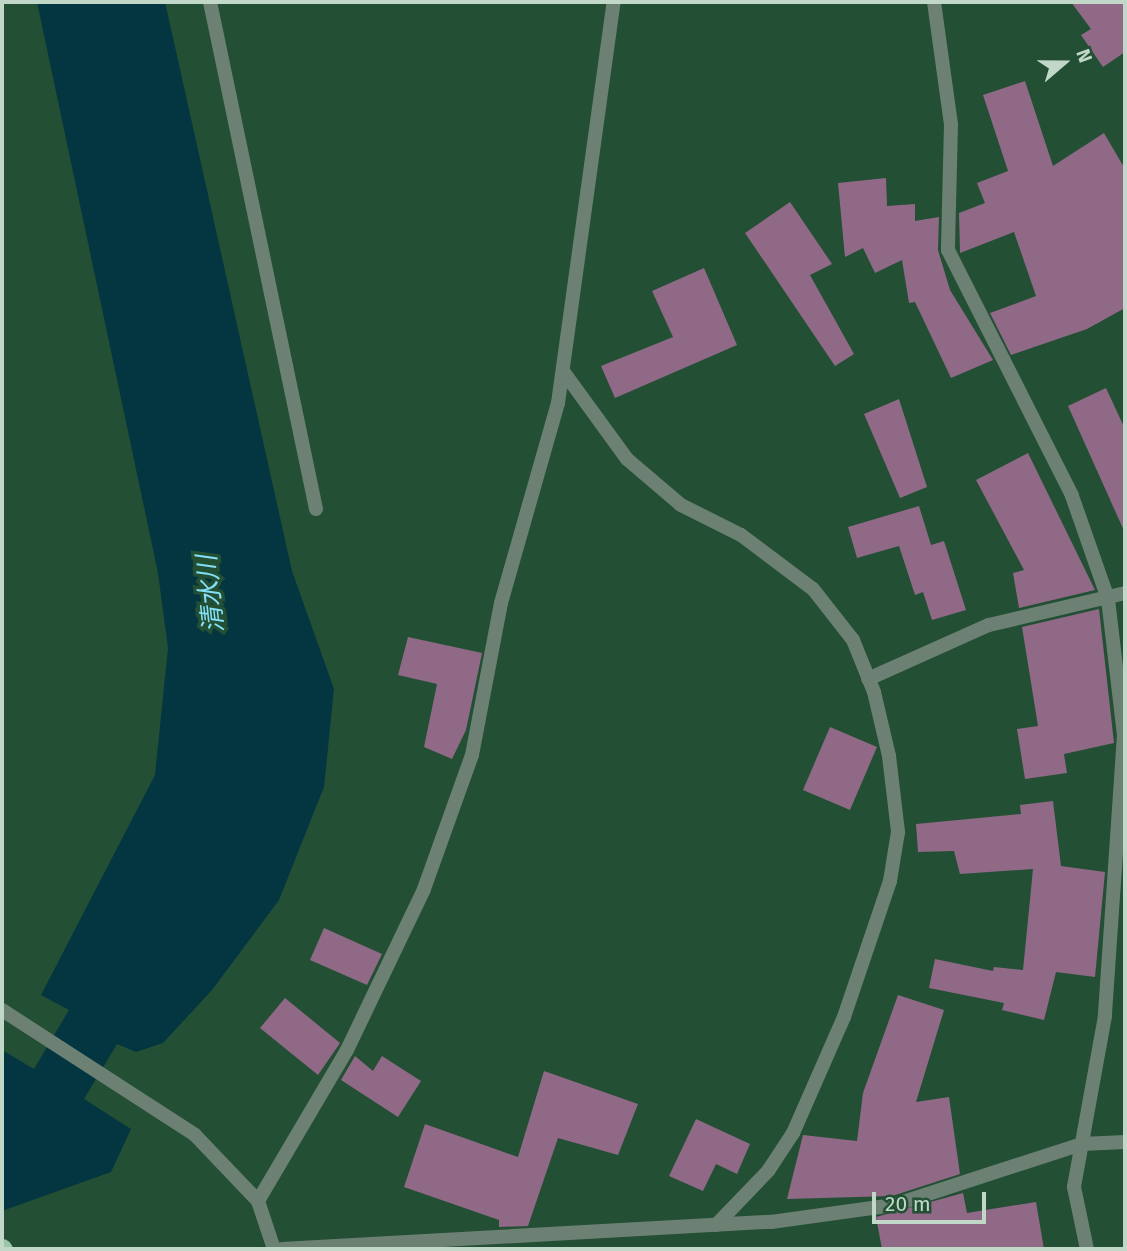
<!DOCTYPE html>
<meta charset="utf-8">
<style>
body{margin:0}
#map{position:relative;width:1127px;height:1251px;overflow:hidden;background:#234f35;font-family:"Fira Sans","Noto Sans JP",sans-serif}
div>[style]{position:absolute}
.water>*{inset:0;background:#033640}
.building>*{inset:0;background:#906986}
.minor>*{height:14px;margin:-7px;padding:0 7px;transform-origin:7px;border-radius:7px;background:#6d8074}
.trunk>*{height:19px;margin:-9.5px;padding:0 9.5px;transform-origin:9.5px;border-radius:9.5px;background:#9ac6aa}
span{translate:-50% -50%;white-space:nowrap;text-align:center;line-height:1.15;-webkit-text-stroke:7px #234f35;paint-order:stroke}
.water-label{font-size:26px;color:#84e0f7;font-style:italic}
.frame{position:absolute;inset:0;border:4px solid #c1d8c8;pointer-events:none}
.north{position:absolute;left:1029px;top:28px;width:70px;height:70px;-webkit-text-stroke:5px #234f35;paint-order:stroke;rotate:70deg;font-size:19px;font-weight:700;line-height:28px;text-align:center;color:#c1d8c8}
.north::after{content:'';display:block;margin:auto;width:24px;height:32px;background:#c1d8c8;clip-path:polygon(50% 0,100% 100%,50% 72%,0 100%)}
.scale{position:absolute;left:872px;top:1192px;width:114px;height:32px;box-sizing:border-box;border:4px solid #c1d8c8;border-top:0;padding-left:9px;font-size:21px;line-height:24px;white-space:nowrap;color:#c1d8c8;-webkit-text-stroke:5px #234f35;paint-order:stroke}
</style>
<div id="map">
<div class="water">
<div style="clip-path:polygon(37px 2px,165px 2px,292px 571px,334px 689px,324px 787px,279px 900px,212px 990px,163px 1043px,136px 1052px,117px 1044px,84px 1099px,131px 1129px,111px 1172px,2px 1211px,2px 1050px,34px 1069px,69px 1010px,41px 995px,155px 775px,168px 648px,158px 573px)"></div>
</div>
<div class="building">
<div style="clip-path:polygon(1071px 2px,1125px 2px,1125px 52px,1103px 67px,1081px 35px,1091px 29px)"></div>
<div style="clip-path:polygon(1025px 81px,1053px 166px,1104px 133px,1125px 169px,1125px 308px,1087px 329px,1011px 355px,990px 313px,1036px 296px,1014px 232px,960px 253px,959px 213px,985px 203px,977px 183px,1008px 171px,983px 95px)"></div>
<div style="clip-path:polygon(886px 178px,887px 206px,915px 204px,915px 221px,939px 217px,938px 250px,950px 290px,993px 360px,951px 378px,915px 302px,909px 303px,902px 260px,875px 273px,863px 248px,845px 257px,838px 183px)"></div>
<div style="clip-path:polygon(790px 202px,832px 264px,810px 275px,854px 354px,835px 366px,745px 233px)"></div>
<div style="clip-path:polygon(704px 268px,737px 345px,615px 398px,601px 366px,673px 337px,652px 291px)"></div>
<div style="clip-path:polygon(1106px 388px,1125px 429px,1125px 533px,1068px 406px)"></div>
<div style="clip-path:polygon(899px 399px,927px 487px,900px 498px,864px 414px)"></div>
<div style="clip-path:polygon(1028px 453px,1095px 590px,1019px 608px,1013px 573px,1024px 570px,976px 480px)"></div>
<div style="clip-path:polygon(919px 506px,931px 545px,944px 541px,966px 610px,932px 620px,923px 592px,915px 595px,899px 546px,857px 558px,848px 527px)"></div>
<div style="clip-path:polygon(1099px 609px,1114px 743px,1064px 754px,1067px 773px,1025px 779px,1017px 729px,1038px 726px,1022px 627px)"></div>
<div style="clip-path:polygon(408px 637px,482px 653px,466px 730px,452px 759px,424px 747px,437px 684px,398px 675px)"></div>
<div style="clip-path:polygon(830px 727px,877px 747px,850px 810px,803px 790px)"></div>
<div style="clip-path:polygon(1053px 801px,1061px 866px,1105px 872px,1095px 977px,1056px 972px,1044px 1020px,1002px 1010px,1004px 1003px,929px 988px,935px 959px,993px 971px,994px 967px,1023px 970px,1033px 869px,960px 874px,954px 851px,918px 852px,916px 824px,1021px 814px,1020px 805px)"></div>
<div style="clip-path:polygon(324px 928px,382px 954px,367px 985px,310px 960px)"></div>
<div style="clip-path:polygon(898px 995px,944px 1010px,916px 1102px,949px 1097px,960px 1174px,892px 1196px,787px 1199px,803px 1135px,857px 1141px,863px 1093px)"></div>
<div style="clip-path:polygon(285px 998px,340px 1043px,318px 1075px,260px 1028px)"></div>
<div style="clip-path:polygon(355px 1056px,373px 1071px,382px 1056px,421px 1081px,398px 1117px,341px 1080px)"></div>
<div style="clip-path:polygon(544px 1071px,638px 1104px,618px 1155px,558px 1138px,528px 1226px,499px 1227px,499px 1220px,404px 1187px,425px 1124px,518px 1157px)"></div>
<div style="clip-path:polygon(696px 1119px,750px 1144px,737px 1174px,716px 1164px,703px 1191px,669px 1176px)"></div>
<div style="clip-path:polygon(963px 1193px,967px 1213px,1036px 1202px,1044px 1249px,882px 1249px,876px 1217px)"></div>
</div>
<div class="minor">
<div style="left:210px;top:2px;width:518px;rotate:78.19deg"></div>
<div style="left:934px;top:2px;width:123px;rotate:82.1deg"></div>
<div style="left:951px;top:124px;width:126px;rotate:91.4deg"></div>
<div style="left:948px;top:250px;width:275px;rotate:63.2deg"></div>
<div style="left:1072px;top:496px;width:109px;rotate:70.7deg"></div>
<div style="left:1108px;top:599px;width:137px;rotate:83.3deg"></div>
<div style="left:1124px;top:735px;width:282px;rotate:93.9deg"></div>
<div style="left:1105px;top:1016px;width:174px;rotate:100.3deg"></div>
<div style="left:1074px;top:1187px;width:63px;rotate:78.2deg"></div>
<div style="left:563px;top:371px;width:109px;rotate:54deg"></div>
<div style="left:627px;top:459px;width:71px;rotate:40.4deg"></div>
<div style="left:681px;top:505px;width:67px;rotate:26.6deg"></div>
<div style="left:741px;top:535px;width:90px;rotate:36.9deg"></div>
<div style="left:813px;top:589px;width:65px;rotate:51.9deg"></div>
<div style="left:853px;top:640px;width:56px;rotate:68deg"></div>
<div style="left:874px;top:692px;width:66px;rotate:76.8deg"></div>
<div style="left:889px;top:756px;width:77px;rotate:83.2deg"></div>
<div style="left:898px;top:832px;width:50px;rotate:99.3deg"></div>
<div style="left:890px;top:881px;width:144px;rotate:108.7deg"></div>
<div style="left:844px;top:1017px;width:127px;rotate:113.7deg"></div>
<div style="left:793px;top:1133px;width:45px;rotate:123.3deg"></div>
<div style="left:768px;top:1171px;width:75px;rotate:133.9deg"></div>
<div style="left:868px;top:679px;width:133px;rotate:-24.1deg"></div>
<div style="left:989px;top:625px;width:140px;rotate:-13.2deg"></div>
<div style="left:2px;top:1010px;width:230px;rotate:32.9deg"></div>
<div style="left:195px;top:1135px;width:91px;rotate:46.3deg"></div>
<div style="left:258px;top:1201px;width:51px;rotate:71.6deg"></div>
<div style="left:258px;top:1201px;width:175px;rotate:-59.5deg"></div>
<div style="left:347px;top:1050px;width:178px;rotate:-64.4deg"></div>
<div style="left:424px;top:889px;width:142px;rotate:-70.3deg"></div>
<div style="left:472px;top:755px;width:155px;rotate:-79.2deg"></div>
<div style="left:501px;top:603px;width:208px;rotate:-74.1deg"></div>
<div style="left:558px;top:403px;width:405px;rotate:-82.1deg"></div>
<div style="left:282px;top:1249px;width:490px;rotate:-3.2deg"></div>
<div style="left:771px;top:1222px;width:124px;rotate:-7.9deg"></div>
<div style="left:894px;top:1205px;width:198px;rotate:-18deg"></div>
<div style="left:1082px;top:1144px;width:43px;rotate:-2.7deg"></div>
</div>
<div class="trunk">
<div style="left:2px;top:1248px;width:1px;rotate:45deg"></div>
</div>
<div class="water-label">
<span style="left:211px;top:594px;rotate:-96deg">清水川</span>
</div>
<div class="frame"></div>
<div class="north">N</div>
<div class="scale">20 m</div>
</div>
